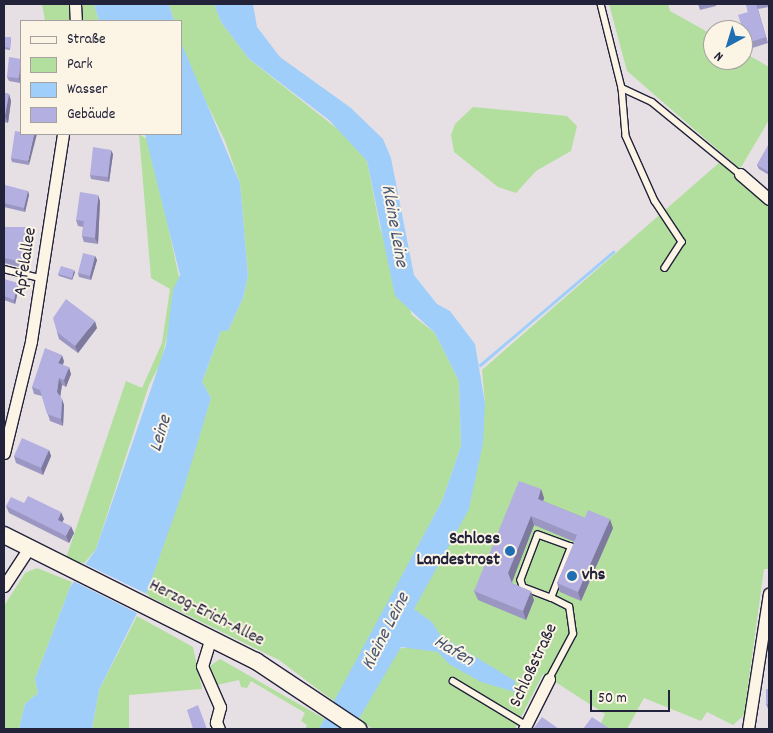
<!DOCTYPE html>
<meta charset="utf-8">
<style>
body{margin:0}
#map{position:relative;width:773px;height:733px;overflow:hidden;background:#e6e0e4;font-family:Dekko,sans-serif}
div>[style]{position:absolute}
.green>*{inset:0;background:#b2df9d}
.water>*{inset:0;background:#a0cefb}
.pier>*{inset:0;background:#e6e0e4}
.stream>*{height:3px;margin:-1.5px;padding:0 1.5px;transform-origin:1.5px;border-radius:1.5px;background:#a0cefb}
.roads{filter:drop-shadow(1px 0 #22223b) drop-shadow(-1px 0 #22223b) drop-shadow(0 1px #22223b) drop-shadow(0 -1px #22223b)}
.lane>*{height:5.5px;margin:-2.75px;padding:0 2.75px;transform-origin:2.75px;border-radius:2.75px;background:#fcf5e5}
.street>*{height:11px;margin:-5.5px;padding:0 5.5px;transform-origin:5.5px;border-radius:5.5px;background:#fcf5e5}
.secondary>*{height:16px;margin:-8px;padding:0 8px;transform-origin:8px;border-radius:8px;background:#fcf5e5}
.wall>*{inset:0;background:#9b96c2}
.shaded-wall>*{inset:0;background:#7e7a9e}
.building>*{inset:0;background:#b4afe1}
.dots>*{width:14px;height:14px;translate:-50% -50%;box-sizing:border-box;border:2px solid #fcf5e5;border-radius:50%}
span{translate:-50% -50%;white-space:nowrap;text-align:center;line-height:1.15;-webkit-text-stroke:4px #fcf5e5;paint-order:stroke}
.street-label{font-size:18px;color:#22223b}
.poi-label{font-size:18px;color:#22223b;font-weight:700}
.right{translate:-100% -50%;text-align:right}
.left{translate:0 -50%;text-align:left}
.water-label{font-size:19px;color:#485675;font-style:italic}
.frame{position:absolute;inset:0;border:5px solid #22223b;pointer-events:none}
.legend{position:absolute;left:20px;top:20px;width:162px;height:115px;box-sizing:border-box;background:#fcf5e5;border:1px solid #a5a1a1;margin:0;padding:6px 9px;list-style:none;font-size:15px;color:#22223b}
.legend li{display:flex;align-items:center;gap:10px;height:25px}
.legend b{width:25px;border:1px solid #a5a1a1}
.north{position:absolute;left:703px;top:20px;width:50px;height:50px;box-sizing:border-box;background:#fcf5e5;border:1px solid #a5a1a1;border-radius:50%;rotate:219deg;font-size:14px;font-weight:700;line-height:20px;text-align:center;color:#22223b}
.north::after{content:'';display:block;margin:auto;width:18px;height:22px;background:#1f6fb2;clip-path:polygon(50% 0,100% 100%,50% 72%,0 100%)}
.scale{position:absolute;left:590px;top:690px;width:80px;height:22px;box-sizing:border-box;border:2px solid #22223b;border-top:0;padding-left:6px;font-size:15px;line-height:18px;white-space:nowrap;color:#22223b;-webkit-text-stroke:4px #fcf5e5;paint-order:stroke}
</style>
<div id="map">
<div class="green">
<div style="clip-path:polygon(42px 4px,94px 4px,99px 21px,45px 21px)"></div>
<div style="clip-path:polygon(169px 4px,214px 4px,221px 22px,249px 59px,354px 142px,367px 161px,380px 228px,412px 315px,435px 333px,459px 381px,461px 446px,442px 501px,335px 702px,279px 660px,146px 595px,211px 398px,202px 382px,221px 331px,228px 331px,243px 298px,248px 276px,240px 183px,225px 141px,190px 69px,181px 42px,181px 21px,174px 21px)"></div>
<div style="clip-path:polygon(609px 4px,668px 4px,670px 11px,713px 35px,713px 60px,743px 60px,743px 52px,769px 67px,769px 120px,740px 169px,627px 71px)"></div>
<div style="clip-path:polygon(473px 107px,567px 116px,577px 126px,571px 151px,536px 171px,516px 193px,498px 187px,454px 152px,451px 135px,455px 124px)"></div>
<div style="clip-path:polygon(139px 134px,150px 141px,180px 282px,161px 362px,149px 385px,96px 549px,82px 566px,66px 558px,126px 381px,142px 388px,162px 343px,170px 289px,151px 278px)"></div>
<div style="clip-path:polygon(720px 162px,769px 205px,769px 569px,764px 569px,744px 715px,733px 725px,707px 712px,701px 721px,644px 698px,627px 729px,609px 729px,601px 723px,605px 714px,543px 674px,515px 729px,373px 729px,358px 720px,396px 649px,418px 646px,432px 622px,414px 610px,415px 602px,485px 403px,482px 370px)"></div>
<div style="clip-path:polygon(37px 568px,72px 582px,35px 679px,38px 693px,25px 704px,19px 729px,4px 729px,4px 606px,25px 573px)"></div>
<div style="clip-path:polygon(137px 616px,193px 647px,202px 689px,129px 695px,129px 729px,92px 729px,99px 690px)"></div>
<div style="clip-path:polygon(220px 659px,325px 719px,319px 729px,305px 729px,307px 725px,301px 721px,305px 713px,251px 681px,247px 688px,241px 687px,239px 680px,217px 685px,210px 666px)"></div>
</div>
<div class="water">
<div style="clip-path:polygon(94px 4px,169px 4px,174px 21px,99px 21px)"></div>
<div style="clip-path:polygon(214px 4px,253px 4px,257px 27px,280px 57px,351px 108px,383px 139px,391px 158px,414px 275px,437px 304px,450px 311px,475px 344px,485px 403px,483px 443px,469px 509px,414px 609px,432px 622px,440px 635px,515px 681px,515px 692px,481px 682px,449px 664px,438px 652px,401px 647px,353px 729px,319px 729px,442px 501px,461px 446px,459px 381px,435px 333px,395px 296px,367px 161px,329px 120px,249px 59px,221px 22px)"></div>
<div style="clip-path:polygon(181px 42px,240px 183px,248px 276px,243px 298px,228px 331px,221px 331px,202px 382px,211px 398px,183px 491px,146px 595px,99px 690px,92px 729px,19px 729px,25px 704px,38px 693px,35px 679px,70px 587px,96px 549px,166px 345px,173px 290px,180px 275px,145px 134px,181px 134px)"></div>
</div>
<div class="pier">
<div style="clip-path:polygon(81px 562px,149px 595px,141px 615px,71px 580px)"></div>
</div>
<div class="stream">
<div style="left:480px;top:365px;width:175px;rotate:-40.4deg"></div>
</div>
<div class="roads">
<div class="lane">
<div style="left:601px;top:4px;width:87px;rotate:76deg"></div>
<div style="left:622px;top:88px;width:48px;rotate:85.2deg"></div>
<div style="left:626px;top:136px;width:71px;rotate:66deg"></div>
<div style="left:655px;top:201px;width:49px;rotate:56.6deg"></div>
<div style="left:682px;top:242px;width:31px;rotate:123deg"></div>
<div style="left:622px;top:88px;width:33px;rotate:25deg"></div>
<div style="left:652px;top:102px;width:114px;rotate:39.3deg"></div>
<div style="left:4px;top:269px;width:38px;rotate:14deg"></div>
<div style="left:549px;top:679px;width:51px;rotate:-61.9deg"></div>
<div style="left:573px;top:634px;width:27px;rotate:-98deg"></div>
<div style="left:569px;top:607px;width:20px;rotate:-153deg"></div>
<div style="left:551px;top:598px;width:55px;rotate:-68.6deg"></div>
<div style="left:571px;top:547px;width:35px;rotate:-160deg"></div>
<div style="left:538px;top:535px;width:48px;rotate:110.7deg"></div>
<div style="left:521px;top:580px;width:7px;rotate:74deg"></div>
<div style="left:523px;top:587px;width:30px;rotate:21deg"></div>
<div style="left:453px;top:681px;width:85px;rotate:31.1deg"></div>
</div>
<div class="street">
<div style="left:75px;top:4px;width:17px;rotate:87deg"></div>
<div style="left:740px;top:174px;width:38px;rotate:41deg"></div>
<div style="left:4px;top:453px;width:115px;rotate:-76.4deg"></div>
<div style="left:31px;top:341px;width:209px;rotate:-81.2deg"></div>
<div style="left:4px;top:586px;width:45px;rotate:-56.7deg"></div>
<div style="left:211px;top:637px;width:30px;rotate:107deg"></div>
<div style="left:202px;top:666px;width:45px;rotate:66.3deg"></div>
<div style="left:220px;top:707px;width:16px;rotate:105deg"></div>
<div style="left:216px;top:722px;width:8px;rotate:67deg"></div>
<div style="left:524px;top:729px;width:56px;rotate:-63.4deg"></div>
<div style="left:748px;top:729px;width:137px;rotate:-81.2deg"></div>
</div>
<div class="secondary">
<div style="left:4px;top:535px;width:282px;rotate:26.6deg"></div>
<div style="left:256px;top:661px;width:123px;rotate:33.7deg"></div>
</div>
</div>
<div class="wall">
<div style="clip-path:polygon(698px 4px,716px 4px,716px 6px,700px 10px)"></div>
<div style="clip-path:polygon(746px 4px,769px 4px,769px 7px,758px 9px,768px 43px,749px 49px,747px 43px,748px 12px)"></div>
<div style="clip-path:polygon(4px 37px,11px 39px,10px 50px,4px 49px)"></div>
<div style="clip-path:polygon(21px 59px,21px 74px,20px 83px,9px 81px,7px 77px)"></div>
<div style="clip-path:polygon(4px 93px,9px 94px,11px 101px,8px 123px,4px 122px)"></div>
<div style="clip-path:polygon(21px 132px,29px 165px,12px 162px,11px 158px)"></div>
<div style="clip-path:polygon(769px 144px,769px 175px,759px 169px,757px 165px)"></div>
<div style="clip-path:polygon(113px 154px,109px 182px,91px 179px,90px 175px)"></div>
<div style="clip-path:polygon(4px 191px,28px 191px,29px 195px,25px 212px,4px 207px)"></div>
<div style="clip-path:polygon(100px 201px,98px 244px,84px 242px,82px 236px,83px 227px,78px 226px,76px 220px)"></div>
<div style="clip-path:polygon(4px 227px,27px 227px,29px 233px,24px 268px,4px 263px)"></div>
<div style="clip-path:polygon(95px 256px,97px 260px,91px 280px,79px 277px,78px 273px)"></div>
<div style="clip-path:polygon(75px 272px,72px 280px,59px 276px,58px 274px)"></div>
<div style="clip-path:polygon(4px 279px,19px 287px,15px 304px,4px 300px)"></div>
<div style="clip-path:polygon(97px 328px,78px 353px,59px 339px,57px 332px)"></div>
<div style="clip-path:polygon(64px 361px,63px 365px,71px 374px,66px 387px,62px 385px,60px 396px,64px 405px,63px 426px,50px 421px,42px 396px,34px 394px,32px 387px)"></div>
<div style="clip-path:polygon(49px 450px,51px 456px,43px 475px,16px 463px,14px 456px)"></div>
<div style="clip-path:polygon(541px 489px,544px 498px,543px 501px,585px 518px,613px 528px,581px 601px,560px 592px,557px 583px,575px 542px,534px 525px,512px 582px,512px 584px,534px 600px,526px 620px,478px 600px,474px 591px)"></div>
<div style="clip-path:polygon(24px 503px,64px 519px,62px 522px,74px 533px,69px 543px,9px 513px,6px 506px)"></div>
<div style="clip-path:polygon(769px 689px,769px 709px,768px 709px,766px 704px)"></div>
</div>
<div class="shaded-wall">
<div style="clip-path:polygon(21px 59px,21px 74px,20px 83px,19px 78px)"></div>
<div style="clip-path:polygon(9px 94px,11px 101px,8px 123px,5px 116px)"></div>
<div style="clip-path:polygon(34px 134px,37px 134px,29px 165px,28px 161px)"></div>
<div style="clip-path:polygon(111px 150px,113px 154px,109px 182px,108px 177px)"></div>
<div style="clip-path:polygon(28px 191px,29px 195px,25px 212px,24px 208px)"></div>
<div style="clip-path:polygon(98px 195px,100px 201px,98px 244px,95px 238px)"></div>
<div style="clip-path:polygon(27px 227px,29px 233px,24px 268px,22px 262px)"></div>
<div style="clip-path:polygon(95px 256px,97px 260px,91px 280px,90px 276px)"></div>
<div style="clip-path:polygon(74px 270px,75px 272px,72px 280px,72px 278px)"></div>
<div style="clip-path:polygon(18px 283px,19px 287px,15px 304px,14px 300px)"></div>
<div style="clip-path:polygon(95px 321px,97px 328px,78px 353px,75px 346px)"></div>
<div style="clip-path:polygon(62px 355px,64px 361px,61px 370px,58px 363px)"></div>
<div style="clip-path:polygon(69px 367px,71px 374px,66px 387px,64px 380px)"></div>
<div style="clip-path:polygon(59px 378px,62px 385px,60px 398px,57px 392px)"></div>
<div style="clip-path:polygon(62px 399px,64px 405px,63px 426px,61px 419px)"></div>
<div style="clip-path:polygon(49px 450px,51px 456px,43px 475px,41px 468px)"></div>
<div style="clip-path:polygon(541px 489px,544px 498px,541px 507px,538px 499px)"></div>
<div style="clip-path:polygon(61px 512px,64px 519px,60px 526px,58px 520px)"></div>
<div style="clip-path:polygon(531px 516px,534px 525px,512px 582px,515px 592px,508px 573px)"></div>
<div style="clip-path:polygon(610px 519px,613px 528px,581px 601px,578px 592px)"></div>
<div style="clip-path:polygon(71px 526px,74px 533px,69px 543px,66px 536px)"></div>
<div style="clip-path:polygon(531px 591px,534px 600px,526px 620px,523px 611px)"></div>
</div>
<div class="building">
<div style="clip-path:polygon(746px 4px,756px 4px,766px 37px,747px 43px,738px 15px,748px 12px)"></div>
<div style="clip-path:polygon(4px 37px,11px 37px,10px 48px,4px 47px)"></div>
<div style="clip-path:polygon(9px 57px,21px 59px,19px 78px,7px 77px)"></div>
<div style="clip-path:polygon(4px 93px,9px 94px,5px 116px,4px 116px)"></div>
<div style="clip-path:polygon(15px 131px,21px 132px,21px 134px,34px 134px,28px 161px,11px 158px)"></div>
<div style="clip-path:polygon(769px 144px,769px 172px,757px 165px)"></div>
<div style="clip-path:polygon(93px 147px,111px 150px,108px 177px,90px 175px)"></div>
<div style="clip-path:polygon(5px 185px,28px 191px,24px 208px,4px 203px,4px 191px)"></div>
<div style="clip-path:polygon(80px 192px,98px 195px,95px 238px,82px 236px,84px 221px,76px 220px)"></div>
<div style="clip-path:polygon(4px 227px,27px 227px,22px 262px,4px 258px)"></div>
<div style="clip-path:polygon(83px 253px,95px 256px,90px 276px,78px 273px)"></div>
<div style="clip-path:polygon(61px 266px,74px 270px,72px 278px,58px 274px)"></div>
<div style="clip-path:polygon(4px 279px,18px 283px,14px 300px,4px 296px)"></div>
<div style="clip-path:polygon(66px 299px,95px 321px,75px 346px,57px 332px,53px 318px)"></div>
<div style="clip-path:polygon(45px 348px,62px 355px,58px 363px,69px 367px,64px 380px,59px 378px,57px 392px,62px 399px,61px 419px,47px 414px,40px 390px,32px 387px)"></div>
<div style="clip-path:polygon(22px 438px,49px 450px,41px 468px,14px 456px)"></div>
<div style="clip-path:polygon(519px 481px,541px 489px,538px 499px,585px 518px,588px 510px,610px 519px,578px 592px,557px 583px,577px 535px,531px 516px,508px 573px,512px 583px,531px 591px,523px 611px,474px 591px)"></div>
<div style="clip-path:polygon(28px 496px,61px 512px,58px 520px,71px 526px,66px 536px,6px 506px,11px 497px,24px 503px)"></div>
<div style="clip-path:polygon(766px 689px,769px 689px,769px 704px,766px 704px)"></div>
<div style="clip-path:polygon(198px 705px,207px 729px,190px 729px,193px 729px,187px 710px)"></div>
<div style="clip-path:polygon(542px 717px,559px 729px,533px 729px)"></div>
<div style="clip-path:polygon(592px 717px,610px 729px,583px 729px)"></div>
</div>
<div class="dots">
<div style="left:510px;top:551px;background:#1f6fb2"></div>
<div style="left:572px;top:576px;background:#1f6fb2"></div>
</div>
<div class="street-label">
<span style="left:27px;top:262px;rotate:-81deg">Apfelallee</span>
<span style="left:206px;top:614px;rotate:27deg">Herzog-Erich-Allee</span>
<span style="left:535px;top:666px;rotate:-65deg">Schloßstraße</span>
</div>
<div class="poi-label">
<span class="right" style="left:500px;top:551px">Schloss<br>Landestrost</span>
<span class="left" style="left:582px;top:576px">vhs</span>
</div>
<div class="water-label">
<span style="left:393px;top:226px;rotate:80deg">Kleine Leine</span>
<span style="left:162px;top:434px;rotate:-73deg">Leine</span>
<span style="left:387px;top:632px;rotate:-63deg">Kleine Leine</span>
<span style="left:453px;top:652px;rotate:31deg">Hafen</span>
</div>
<div class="frame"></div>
<ul class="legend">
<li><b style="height:6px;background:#fcf5e5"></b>Straße</li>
<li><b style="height:14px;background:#b2df9d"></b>Park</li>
<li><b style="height:14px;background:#a0cefb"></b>Wasser</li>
<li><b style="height:14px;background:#b4afe1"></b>Gebäude</li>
</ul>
<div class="north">N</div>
<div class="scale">50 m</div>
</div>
